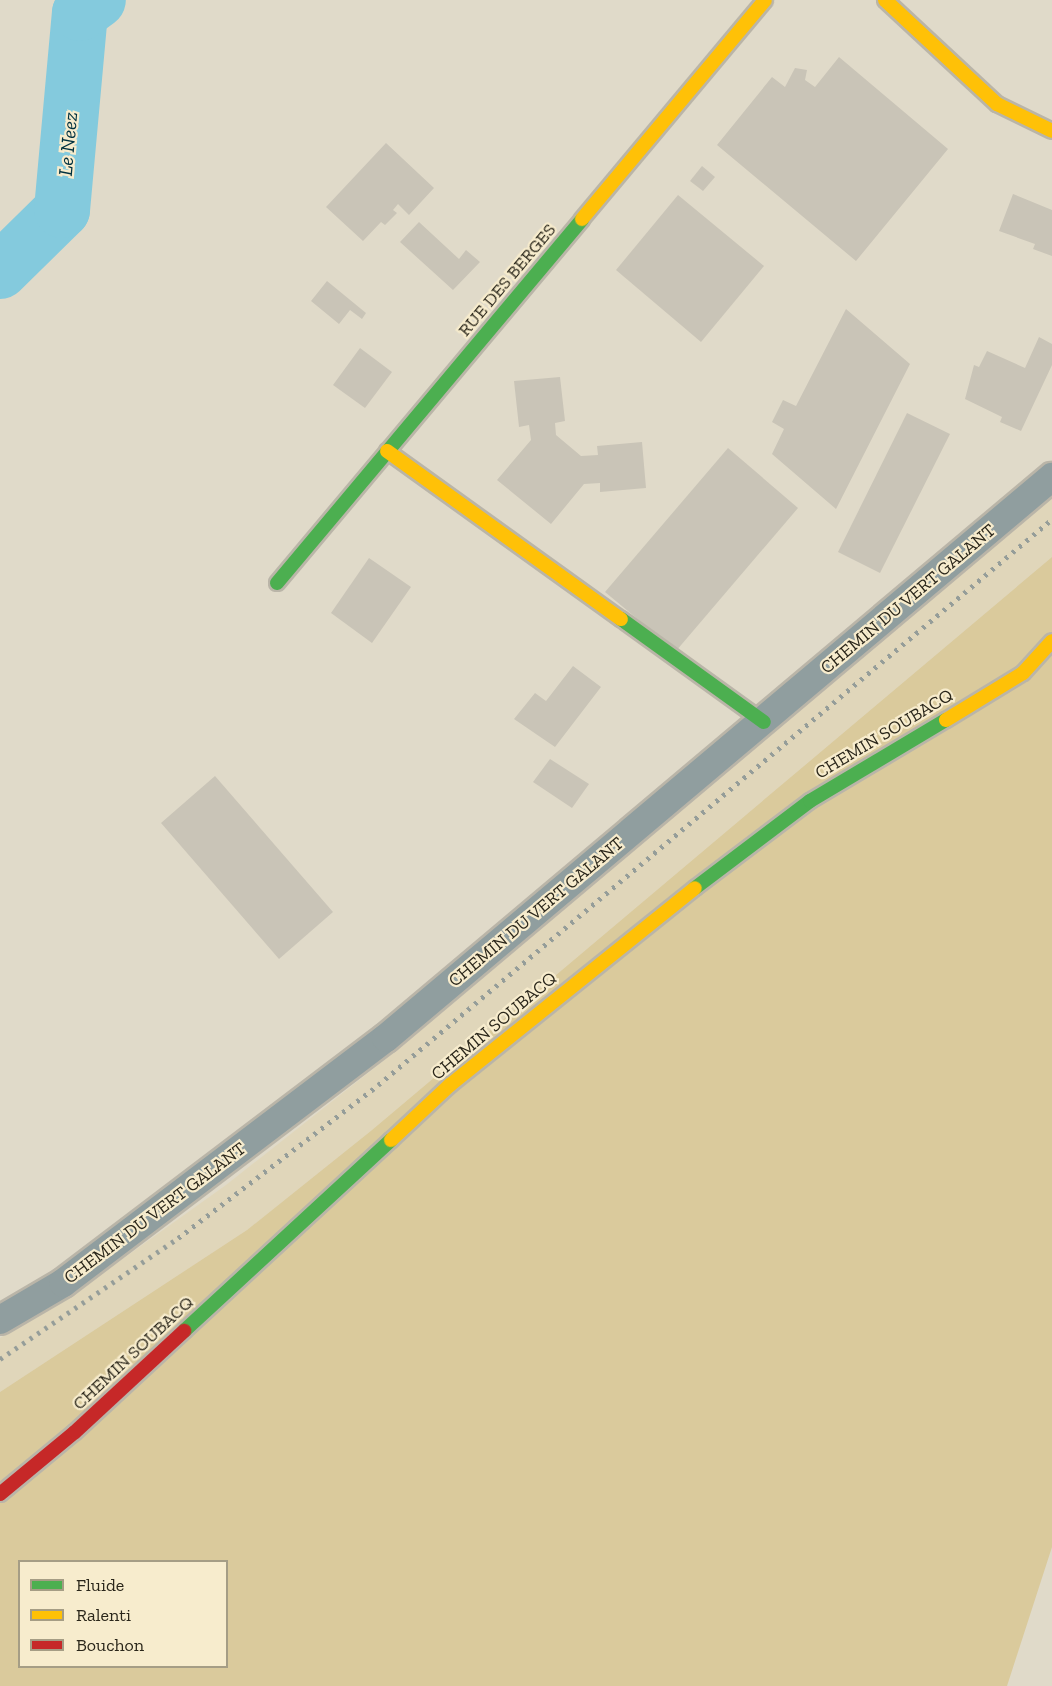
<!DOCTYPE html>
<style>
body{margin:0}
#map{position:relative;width:1052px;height:1686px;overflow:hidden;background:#e0dac9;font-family:"Zilla Slab",serif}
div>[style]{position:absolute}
.built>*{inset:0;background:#e0d6ba}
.green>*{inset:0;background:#daca9c}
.river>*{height:56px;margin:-28px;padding:0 28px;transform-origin:28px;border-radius:28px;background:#84cadd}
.building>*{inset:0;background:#c9c4b7}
.roads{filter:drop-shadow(2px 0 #bab5a8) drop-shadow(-2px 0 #bab5a8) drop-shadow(0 2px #bab5a8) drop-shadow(0 -2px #bab5a8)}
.street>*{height:28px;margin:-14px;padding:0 14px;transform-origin:14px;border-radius:14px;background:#909e9f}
.fast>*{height:14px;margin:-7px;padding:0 7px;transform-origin:7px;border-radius:7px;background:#4caf50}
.slow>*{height:14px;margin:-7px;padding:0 7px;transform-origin:7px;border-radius:7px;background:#ffc107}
.jam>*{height:14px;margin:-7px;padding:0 7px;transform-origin:7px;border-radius:7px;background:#c62828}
.rail>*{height:4.5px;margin-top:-2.25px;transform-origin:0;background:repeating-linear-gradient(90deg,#959d99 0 3px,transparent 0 9px)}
span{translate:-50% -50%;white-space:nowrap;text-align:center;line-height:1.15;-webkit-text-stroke:4.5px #f7eccd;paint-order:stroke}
.street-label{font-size:18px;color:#2a261a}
.water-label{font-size:20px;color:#00313f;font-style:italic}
.legend{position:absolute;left:18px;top:1560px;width:210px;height:108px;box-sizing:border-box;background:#f7eccd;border:2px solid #a59d85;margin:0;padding:8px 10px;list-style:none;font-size:18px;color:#2a261a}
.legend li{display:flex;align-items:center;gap:12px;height:30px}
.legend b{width:30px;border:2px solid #a59d85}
</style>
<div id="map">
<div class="built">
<div style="clip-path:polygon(1052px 497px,1052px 557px,372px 1130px,247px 1230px,0 1392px,0 1338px,89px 1283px,226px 1185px,401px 1047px)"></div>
</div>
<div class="green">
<div style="clip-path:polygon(evenodd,1052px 557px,1052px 1547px,1007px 1686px,0 1686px,0 1392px,247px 1230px,372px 1130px,1052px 557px,20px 1562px,226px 1562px,226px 1666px,20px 1666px,20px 1562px)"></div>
</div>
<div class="river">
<div style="left:0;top:271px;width:87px;rotate:-44.5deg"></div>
<div style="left:62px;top:210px;width:198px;rotate:-84.8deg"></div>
<div style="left:80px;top:13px;width:22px;rotate:-36deg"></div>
</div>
<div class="building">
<div style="clip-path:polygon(839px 57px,948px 149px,856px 261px,717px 145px,772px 77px,785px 87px,795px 68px,807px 70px,805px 80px,815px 87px)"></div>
<div style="clip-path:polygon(386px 143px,434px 188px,409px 215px,398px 204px,393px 210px,397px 213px,385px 225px,381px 222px,363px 241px,326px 207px)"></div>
<div style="clip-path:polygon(702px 166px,715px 177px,703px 191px,690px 181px)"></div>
<div style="clip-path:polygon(1013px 194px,1052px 210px,1052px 256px,1033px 249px,1035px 244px,999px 231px)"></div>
<div style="clip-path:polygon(678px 195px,764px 266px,701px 342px,616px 270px)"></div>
<div style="clip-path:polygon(419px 222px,459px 259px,466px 250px,480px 262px,453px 290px,400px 242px)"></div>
<div style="clip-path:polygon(327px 281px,366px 313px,362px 319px,350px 310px,339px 324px,311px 301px)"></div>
<div style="clip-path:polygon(846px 309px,910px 364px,836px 509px,772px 454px,784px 429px,772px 422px,783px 400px,796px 406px)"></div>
<div style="clip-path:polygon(1039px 337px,1052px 344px,1052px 365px,1021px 431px,1000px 422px,1002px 417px,965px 399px,974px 365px,979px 367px,987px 351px,1025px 368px)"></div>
<div style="clip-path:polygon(360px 348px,392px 372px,365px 408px,333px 385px)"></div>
<div style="clip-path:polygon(560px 377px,565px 421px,555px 423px,556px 435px,581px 456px,598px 455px,597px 446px,642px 442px,646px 488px,600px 492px,600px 483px,584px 484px,551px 524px,497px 480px,531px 440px,529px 425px,519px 427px,514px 381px)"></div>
<div style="clip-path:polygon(907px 413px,950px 434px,880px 573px,838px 552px)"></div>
<div style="clip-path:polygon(728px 448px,798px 508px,676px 651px,605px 592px)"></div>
<div style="clip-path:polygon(369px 558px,411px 587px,372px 643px,331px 613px)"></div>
<div style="clip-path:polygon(573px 666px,601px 687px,555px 747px,514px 719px,535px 693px,546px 701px)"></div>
<div style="clip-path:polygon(550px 759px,589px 784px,572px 808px,533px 782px)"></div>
<div style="clip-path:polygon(215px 776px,333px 912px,279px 959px,161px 823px)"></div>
</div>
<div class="roads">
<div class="street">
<div style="left:0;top:1320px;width:73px;rotate:-30.4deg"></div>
<div style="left:63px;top:1283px;width:405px;rotate:-37.2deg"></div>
<div style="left:386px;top:1038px;width:871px;rotate:-40.11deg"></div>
</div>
<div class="fast">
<div style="left:277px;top:583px;width:475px;rotate:-50deg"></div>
<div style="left:621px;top:619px;width:176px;rotate:35.8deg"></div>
<div style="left:695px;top:888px;width:144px;rotate:-37.1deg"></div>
<div style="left:810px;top:801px;width:158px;rotate:-30.8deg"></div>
<div style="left:184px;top:1331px;width:282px;rotate:-42.7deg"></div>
</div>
<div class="slow">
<div style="left:885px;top:0;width:153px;rotate:42.9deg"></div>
<div style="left:997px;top:104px;width:61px;rotate:26.1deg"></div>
<div style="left:582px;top:219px;width:285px;rotate:-50.1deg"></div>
<div style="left:387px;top:451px;width:288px;rotate:35.7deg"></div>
<div style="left:946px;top:720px;width:90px;rotate:-31.4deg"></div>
<div style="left:1023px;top:673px;width:43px;rotate:-47.8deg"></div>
<div style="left:391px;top:1140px;width:81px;rotate:-43deg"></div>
<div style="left:450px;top:1085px;width:314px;rotate:-38.8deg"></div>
</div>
<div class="jam">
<div style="left:0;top:1494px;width:97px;rotate:-39.6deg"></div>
<div style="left:75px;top:1432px;width:149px;rotate:-42.8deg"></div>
</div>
</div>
<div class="rail">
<div style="left:0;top:1359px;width:215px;rotate:-34.2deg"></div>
<div style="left:178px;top:1238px;width:252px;rotate:-37.4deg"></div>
<div style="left:378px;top:1085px;width:880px;rotate:-40.02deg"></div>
</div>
<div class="street-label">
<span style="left:507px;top:280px;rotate:-50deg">RUE DES BERGES</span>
<span style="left:908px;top:599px;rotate:-40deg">CHEMIN DU VERT GALANT</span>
<span style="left:884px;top:734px;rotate:-31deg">CHEMIN SOUBACQ</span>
<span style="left:536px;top:912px;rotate:-40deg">CHEMIN DU VERT GALANT</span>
<span style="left:494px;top:1026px;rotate:-40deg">CHEMIN SOUBACQ</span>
<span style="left:155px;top:1213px;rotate:-37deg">CHEMIN DU VERT GALANT</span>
<span style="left:133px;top:1353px;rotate:-43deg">CHEMIN SOUBACQ</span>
</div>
<div class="water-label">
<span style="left:68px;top:144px;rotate:-85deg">Le Neez</span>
</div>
<ul class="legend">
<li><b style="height:8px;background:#4caf50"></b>Fluide</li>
<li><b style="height:8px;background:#ffc107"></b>Ralenti</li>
<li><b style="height:8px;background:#c62828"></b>Bouchon</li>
</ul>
</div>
